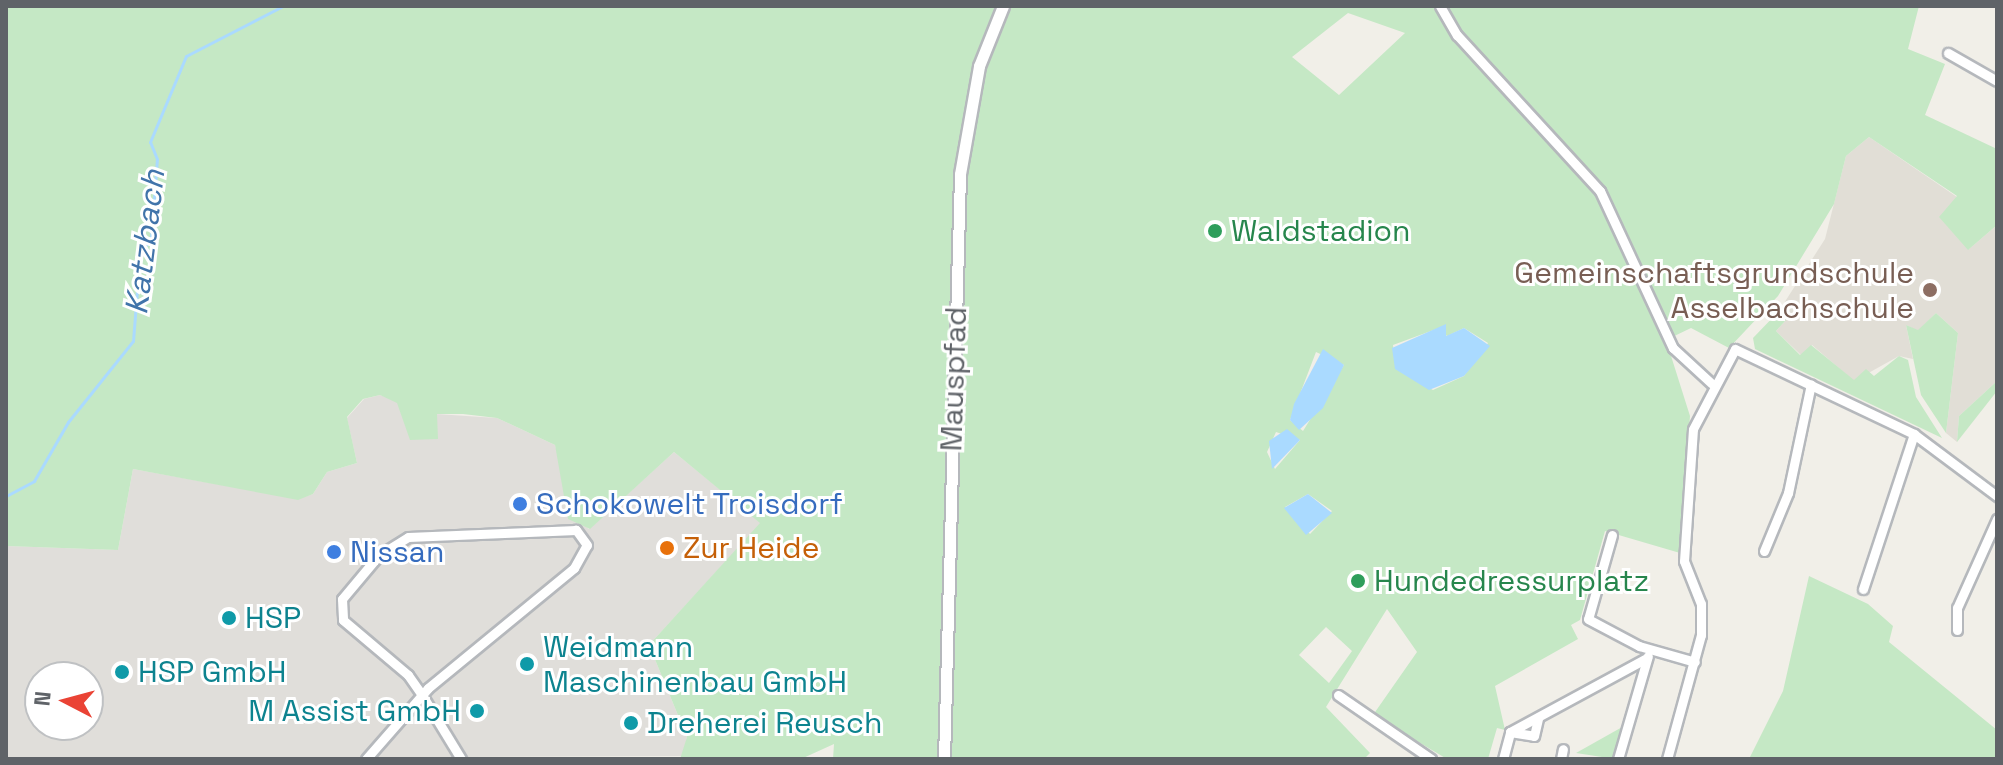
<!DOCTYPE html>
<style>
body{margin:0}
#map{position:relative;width:2003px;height:765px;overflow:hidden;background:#f1efe8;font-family:"Space Grotesk",sans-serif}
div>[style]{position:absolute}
.industrial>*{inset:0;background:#e0deda}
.education>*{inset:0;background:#e1ded6}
.green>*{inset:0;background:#c5e8c5}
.water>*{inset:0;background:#aadaff}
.stream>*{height:3px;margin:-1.5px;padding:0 1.5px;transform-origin:1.5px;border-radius:1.5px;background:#aadaff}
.roads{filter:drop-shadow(2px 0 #b5b8bc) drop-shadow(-2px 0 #b5b8bc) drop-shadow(0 2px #b5b8bc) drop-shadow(0 -2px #b5b8bc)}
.minor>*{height:9px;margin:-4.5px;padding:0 4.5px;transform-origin:4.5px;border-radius:4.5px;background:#fff}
.tertiary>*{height:11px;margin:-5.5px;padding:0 5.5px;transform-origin:5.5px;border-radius:5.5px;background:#fff}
.dots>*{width:22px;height:22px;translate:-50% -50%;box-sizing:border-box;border:4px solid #fff;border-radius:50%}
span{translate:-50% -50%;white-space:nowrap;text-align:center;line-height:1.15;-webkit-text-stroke:6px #fff;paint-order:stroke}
.leisure-label{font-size:30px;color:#27864d}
.left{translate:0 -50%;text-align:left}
.education-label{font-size:30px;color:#785e54}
.right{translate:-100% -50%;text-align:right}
.street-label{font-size:30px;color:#5f6368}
.shop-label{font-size:30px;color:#366cbe}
.food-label{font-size:30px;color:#c56008}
.culture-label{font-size:30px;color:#0d838f}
.water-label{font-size:32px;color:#4174aa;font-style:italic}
.frame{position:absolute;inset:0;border:8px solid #5f6368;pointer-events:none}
.north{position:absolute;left:24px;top:661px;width:80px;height:80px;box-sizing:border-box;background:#fff;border:2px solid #bfc1c3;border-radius:50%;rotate:276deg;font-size:22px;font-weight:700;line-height:32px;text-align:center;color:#5f6368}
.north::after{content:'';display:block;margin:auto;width:28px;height:36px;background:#ea4335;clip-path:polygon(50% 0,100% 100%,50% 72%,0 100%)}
</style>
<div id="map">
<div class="industrial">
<div style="clip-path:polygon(evenodd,380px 395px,436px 414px,497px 418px,555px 445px,575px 519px,589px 529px,674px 452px,761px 523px,649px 645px,687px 737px,683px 756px,6px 759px,6px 546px,118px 550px,133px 469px,298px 499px,313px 494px,327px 472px,357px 463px,347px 418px,364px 399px,380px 395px,40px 677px,88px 677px,88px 725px,40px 725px,40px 677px)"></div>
</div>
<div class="education">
<div style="clip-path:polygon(1869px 137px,1957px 197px,1969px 249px,1997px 225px,1997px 381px,1959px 416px,1957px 442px,1946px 433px,1958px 333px,1936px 313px,1918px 331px,1906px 325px,1913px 359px,1899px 356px,1854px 381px,1812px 345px,1801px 355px,1776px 331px,1786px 320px,1779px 311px,1825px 239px,1846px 156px)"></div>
</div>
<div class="green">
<div style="clip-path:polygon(evenodd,6px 6px,1919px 6px,1908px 49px,1945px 64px,1925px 115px,1997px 149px,1997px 225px,1968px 250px,1939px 217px,1957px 196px,1869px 137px,1846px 156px,1834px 204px,1778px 296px,1729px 348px,1691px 328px,1666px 340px,1690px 416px,1680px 553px,1605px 531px,1580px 620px,1571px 625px,1578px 639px,1495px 686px,1505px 730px,1497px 728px,1488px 759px,1447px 759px,1373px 715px,1417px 652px,1387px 609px,1326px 707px,1370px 753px,1364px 759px,833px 759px,834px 744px,801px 759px,680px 759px,687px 737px,649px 645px,760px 523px,674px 452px,590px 529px,568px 519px,555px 445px,497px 418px,463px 414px,437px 414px,438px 439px,410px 440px,397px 403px,380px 395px,363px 399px,347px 417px,357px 463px,327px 472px,313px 494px,298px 500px,133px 469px,118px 550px,6px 546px,6px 6px,1348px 13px,1405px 33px,1339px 95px,1292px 57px,1348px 13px,6px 6px,1439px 328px,1447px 336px,1464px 328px,1488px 343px,1464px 376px,1433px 390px,1396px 369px,1393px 345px,1439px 328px,6px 6px,1316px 352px,1344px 365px,1303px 431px,1290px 420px,1316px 352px,6px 6px,1276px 432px,1300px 440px,1275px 469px,1267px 452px,1276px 432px,6px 6px,1308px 494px,1332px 511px,1310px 534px,1285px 507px,1308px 494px,6px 6px,1326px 627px,1352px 651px,1329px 683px,1299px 655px,1326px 627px)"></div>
<div style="clip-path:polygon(1779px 311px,1786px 320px,1776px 331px,1800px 355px,1811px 345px,1854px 380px,1866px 369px,1874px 376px,1899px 356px,1908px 360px,1916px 397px,1942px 438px,1755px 349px,1753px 338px)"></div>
<div style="clip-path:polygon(1936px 313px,1958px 333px,1946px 433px,1921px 395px,1906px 325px,1918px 330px)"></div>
<div style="clip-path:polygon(1997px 381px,1997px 391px,1957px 442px,1959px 416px)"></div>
<div style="clip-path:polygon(1809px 576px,1868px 604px,1893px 626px,1889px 642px,1997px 730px,1997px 759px,1749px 759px,1783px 691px)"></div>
<div style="clip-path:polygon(1624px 726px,1615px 759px,1576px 753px)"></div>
</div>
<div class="water">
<div style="clip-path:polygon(1446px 324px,1446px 336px,1464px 328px,1490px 346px,1464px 376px,1429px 390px,1395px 369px,1392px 348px)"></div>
<div style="clip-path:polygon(1323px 349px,1344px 365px,1323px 408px,1299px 430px,1290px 420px,1294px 404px)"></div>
<div style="clip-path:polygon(1287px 429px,1300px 440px,1272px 469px,1269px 441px)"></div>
<div style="clip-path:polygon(1308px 494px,1332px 513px,1306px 535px,1284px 508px)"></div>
</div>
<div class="stream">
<div style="left:6px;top:496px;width:32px;rotate:-28deg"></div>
<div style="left:34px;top:481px;width:68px;rotate:-60deg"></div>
<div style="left:68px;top:422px;width:104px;rotate:-51.3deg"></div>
<div style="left:133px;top:341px;width:88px;rotate:-85.5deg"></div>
<div style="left:140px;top:253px;width:19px;rotate:-54deg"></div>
<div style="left:151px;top:238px;width:79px;rotate:-85.7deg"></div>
<div style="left:157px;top:159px;width:18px;rotate:-112deg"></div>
<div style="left:150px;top:142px;width:93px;rotate:-67.3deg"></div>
<div style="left:186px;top:56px;width:109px;rotate:-27.3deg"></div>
</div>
<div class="roads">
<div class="minor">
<div style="left:1440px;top:6px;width:34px;rotate:60deg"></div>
<div style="left:1457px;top:35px;width:212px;rotate:47.5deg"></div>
<div style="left:1600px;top:191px;width:173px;rotate:65.1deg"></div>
<div style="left:1673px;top:348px;width:52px;rotate:42.6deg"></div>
<div style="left:1948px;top:53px;width:56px;rotate:29.7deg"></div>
<div style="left:1612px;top:535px;width:87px;rotate:105.9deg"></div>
<div style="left:1588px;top:619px;width:58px;rotate:27.9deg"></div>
<div style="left:1639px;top:646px;width:58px;rotate:15.9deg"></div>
<div style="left:1764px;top:551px;width:63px;rotate:-67.5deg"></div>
<div style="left:1788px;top:493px;width:111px;rotate:-78.1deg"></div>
<div style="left:1863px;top:589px;width:163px;rotate:-71.8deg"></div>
<div style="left:1957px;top:630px;width:22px;rotate:-90deg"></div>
<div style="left:1957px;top:608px;width:98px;rotate:-65.8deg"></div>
<div style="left:1338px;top:695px;width:113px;rotate:34.5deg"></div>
<div style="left:1510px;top:732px;width:24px;rotate:9deg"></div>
<div style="left:1534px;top:736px;width:18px;rotate:-77deg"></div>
<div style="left:366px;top:759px;width:85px;rotate:-48.8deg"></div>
<div style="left:422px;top:695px;width:9px;rotate:-49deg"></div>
<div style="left:428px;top:688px;width:189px;rotate:-39.4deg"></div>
<div style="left:574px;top:568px;width:26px;rotate:-61deg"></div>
<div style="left:587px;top:545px;width:19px;rotate:-126deg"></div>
<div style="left:576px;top:530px;width:168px;rotate:177.6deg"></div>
<div style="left:408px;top:537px;width:36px;rotate:148deg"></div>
<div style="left:378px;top:556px;width:56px;rotate:129.9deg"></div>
<div style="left:342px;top:599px;width:21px;rotate:87deg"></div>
<div style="left:343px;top:620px;width:85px;rotate:40.2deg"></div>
<div style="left:408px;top:675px;width:24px;rotate:55deg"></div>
<div style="left:422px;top:695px;width:75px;rotate:58.6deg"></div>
<div style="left:1503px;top:759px;width:28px;rotate:-75deg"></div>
<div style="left:1510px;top:732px;width:156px;rotate:-28.4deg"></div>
<div style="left:1561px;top:759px;width:10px;rotate:-79deg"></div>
<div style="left:1618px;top:759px;width:107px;rotate:-73.8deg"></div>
<div style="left:1667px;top:759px;width:129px;rotate:-74.7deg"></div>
<div style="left:1701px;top:635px;width:31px;rotate:-90deg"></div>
<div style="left:1701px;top:604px;width:46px;rotate:-111.6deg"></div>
<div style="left:1684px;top:561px;width:132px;rotate:-86.1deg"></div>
<div style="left:1693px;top:429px;width:90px;rotate:-62.3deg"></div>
<div style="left:1735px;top:349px;width:198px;rotate:25.4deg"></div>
<div style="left:1914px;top:434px;width:104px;rotate:36.8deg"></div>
</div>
<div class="tertiary">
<div style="left:944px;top:759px;width:585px;rotate:-88.43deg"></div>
<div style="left:960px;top:174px;width:110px;rotate:-80deg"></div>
<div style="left:979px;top:66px;width:65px;rotate:-68.2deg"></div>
</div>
</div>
<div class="dots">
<div style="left:1215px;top:231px;background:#2e9e5b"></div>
<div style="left:1930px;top:290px;background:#8d6e63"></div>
<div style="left:520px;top:504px;background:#3f7fe0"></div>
<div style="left:667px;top:548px;background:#e8710a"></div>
<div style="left:334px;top:552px;background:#3f7fe0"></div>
<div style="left:1358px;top:581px;background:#2e9e5b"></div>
<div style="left:229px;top:618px;background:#0f9aa8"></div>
<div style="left:527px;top:664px;background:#0f9aa8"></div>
<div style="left:122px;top:672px;background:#0f9aa8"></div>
<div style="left:477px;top:711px;background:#0f9aa8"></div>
<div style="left:631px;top:723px;background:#0f9aa8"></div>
</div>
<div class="leisure-label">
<span class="left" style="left:1231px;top:231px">Waldstadion</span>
<span class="left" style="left:1374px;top:581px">Hundedressurplatz</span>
</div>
<div class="education-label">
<span class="right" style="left:1914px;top:290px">Gemeinschaftsgrundschule<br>Asselbachschule</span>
</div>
<div class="street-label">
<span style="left:954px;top:379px;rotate:-88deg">Mauspfad</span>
</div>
<div class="shop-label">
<span class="left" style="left:536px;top:504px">Schokowelt Troisdorf</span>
<span class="left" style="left:350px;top:552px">Nissan</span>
</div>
<div class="food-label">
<span class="left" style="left:683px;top:548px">Zur Heide</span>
</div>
<div class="culture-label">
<span class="left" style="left:245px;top:618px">HSP</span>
<span class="left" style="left:543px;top:664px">Weidmann<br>Maschinenbau GmbH</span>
<span class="left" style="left:138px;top:672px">HSP GmbH</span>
<span class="right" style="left:461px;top:711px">M Assist GmbH</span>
<span class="left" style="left:647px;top:723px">Dreherei Reusch</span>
</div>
<div class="water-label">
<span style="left:145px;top:242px;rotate:-83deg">Katzbach</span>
</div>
<div class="frame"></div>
<div class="north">N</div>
</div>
